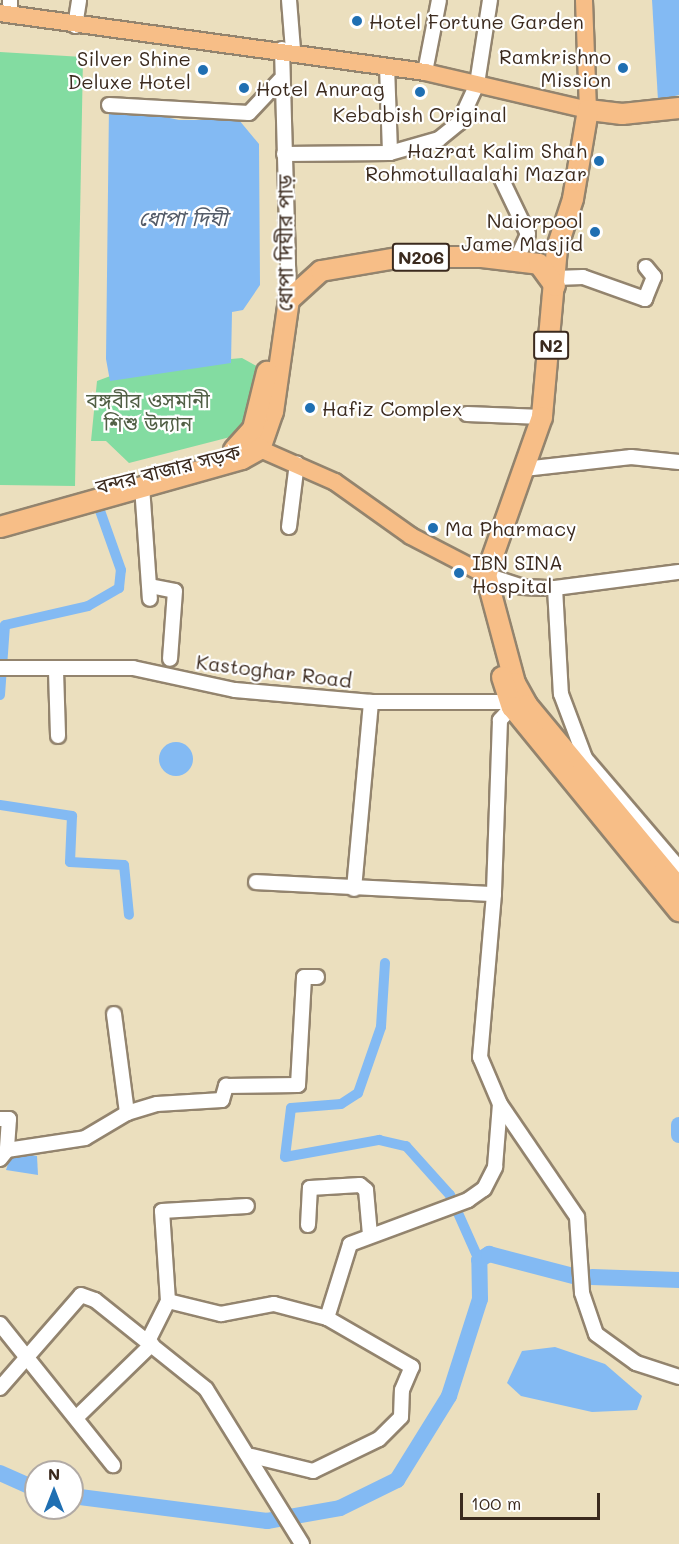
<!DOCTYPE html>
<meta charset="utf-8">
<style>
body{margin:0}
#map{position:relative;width:679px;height:1544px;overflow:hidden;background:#ebdfbe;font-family:Mali,"Noto Sans Bengali",sans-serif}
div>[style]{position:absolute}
.green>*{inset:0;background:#83dca1}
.water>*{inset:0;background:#83baf3}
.round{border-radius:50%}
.canal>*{height:10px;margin:-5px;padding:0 5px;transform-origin:5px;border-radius:5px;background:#83baf3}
.river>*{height:16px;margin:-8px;padding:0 8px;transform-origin:8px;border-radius:8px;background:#83baf3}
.roads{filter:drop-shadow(2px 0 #93846e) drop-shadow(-2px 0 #93846e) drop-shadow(0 2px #93846e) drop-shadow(0 -2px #93846e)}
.minor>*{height:14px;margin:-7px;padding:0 7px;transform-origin:7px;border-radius:7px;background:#fff}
.major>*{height:16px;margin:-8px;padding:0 8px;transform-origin:8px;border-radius:8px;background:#f7be87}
.highway>*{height:20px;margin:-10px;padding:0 10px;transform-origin:10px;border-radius:10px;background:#f7be87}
.dots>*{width:16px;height:16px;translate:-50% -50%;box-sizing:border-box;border:3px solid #fff;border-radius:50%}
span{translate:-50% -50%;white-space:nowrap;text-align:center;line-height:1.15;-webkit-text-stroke:4.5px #fff;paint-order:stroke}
.shield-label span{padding:2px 4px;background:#fff;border:2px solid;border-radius:4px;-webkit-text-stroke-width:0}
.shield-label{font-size:18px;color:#3b2a1e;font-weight:700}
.poi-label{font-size:20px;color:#3b2a1e}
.left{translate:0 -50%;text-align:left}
.right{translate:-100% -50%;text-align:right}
.street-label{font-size:20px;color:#3b2a1e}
.park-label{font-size:20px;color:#515f45}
.water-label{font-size:21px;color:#545c69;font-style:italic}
.north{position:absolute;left:24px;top:1460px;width:60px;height:60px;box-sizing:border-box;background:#fff;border:2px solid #b1aaa5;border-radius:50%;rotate:0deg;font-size:16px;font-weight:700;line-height:24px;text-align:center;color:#3b2a1e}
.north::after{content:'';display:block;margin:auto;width:21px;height:27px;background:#1f6fb2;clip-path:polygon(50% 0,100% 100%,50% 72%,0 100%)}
.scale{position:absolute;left:460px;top:1493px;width:140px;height:27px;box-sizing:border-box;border:3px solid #3b2a1e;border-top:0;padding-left:8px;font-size:18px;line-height:21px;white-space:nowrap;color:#3b2a1e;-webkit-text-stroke:4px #fff;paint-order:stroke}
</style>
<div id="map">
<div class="green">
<div style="clip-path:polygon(0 52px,83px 57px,75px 486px,0 485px)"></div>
<div style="clip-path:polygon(242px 358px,262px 369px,242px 434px,129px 463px,106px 441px,91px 441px,97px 381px,132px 368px)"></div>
</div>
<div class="water">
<div style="clip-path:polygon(652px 0,679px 0,679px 95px,658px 100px)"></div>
<div style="clip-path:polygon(109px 105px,179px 120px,239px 120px,259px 144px,260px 285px,243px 310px,232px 312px,231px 363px,110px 381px,106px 359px)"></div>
<div class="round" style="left:159px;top:742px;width:34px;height:34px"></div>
<div style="clip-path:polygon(12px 1152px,37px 1156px,38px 1175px,6px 1170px)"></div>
<div style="clip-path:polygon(555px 1347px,605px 1364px,642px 1396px,637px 1410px,592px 1412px,521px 1396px,507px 1383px,522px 1351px)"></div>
</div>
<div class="canal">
<div style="left:0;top:695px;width:70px;rotate:-85.9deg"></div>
<div style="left:5px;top:625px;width:85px;rotate:-12.9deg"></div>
<div style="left:88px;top:606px;width:36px;rotate:-30deg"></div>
<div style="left:119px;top:588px;width:18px;rotate:-84deg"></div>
<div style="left:121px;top:570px;width:66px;rotate:-109.5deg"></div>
<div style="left:0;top:805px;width:73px;rotate:8.7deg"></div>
<div style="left:72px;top:816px;width:46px;rotate:92.5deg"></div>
<div style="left:70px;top:862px;width:54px;rotate:3.2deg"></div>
<div style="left:124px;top:865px;width:50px;rotate:84.3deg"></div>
<div style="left:385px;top:963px;width:64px;rotate:93.6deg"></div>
<div style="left:381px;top:1027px;width:70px;rotate:109.2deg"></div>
<div style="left:358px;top:1093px;width:20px;rotate:147deg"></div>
<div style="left:341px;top:1104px;width:50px;rotate:175.4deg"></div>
<div style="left:291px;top:1108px;width:49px;rotate:97deg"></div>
<div style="left:285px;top:1157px;width:96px;rotate:-10.3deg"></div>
<div style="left:379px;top:1140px;width:28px;rotate:13deg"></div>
<div style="left:406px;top:1146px;width:66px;rotate:48.1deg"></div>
<div style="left:450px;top:1195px;width:71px;rotate:66deg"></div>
</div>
<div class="river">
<div style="left:679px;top:1125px;width:10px;rotate:90deg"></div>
<div style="left:592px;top:1277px;width:87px;rotate:2deg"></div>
<div style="left:0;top:1473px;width:39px;rotate:24deg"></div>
<div style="left:72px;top:1496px;width:197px;rotate:7.3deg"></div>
<div style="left:267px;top:1521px;width:74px;rotate:-10.1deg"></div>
<div style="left:340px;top:1508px;width:64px;rotate:-26.2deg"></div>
<div style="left:397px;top:1480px;width:99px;rotate:-58.2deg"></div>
<div style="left:449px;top:1396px;width:102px;rotate:-72.3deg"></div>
<div style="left:480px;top:1299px;width:39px;rotate:-91deg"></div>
<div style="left:479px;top:1260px;width:12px;rotate:-31deg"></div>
<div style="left:489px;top:1254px;width:87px;rotate:14.7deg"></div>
</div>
<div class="roads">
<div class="minor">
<div style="left:10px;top:0;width:15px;rotate:90deg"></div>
<div style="left:289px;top:0;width:50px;rotate:85.4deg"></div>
<div style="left:75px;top:26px;width:26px;rotate:-81deg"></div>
<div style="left:282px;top:49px;width:251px;rotate:88.4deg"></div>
<div style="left:387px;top:66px;width:87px;rotate:88deg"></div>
<div style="left:425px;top:72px;width:73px;rotate:-79deg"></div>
<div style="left:109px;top:105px;width:140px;rotate:3.3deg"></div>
<div style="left:249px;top:113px;width:45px;rotate:-46.8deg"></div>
<div style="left:284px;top:154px;width:106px;rotate:-0.5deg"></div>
<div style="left:390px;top:153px;width:51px;rotate:-15.9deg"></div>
<div style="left:439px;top:139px;width:26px;rotate:-39deg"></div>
<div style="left:459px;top:123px;width:43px;rotate:-65.2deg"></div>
<div style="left:477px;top:84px;width:85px;rotate:-81.2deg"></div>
<div style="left:501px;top:178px;width:62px;rotate:64.3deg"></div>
<div style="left:528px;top:234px;width:30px;rotate:114deg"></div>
<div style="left:556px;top:278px;width:27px;rotate:-2deg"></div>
<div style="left:583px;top:277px;width:66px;rotate:19.5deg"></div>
<div style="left:645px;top:299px;width:24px;rotate:-68deg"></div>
<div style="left:654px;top:277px;width:13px;rotate:-129deg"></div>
<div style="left:467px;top:414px;width:75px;rotate:2.3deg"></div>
<div style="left:524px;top:469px;width:108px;rotate:-6.4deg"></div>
<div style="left:631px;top:457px;width:48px;rotate:5.9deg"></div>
<div style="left:142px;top:486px;width:113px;rotate:86deg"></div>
<div style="left:289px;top:527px;width:64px;rotate:-82.9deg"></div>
<div style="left:486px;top:575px;width:38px;rotate:18deg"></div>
<div style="left:522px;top:587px;width:33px;rotate:2deg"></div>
<div style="left:555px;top:588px;width:125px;rotate:-7.4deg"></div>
<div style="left:150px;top:586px;width:25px;rotate:11deg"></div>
<div style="left:175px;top:591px;width:68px;rotate:94.2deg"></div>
<div style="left:555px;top:588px;width:106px;rotate:86.8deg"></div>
<div style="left:561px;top:694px;width:68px;rotate:69.4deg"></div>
<div style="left:585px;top:758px;width:145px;rotate:49.5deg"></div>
<div style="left:0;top:668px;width:133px"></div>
<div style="left:133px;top:668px;width:104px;rotate:12.2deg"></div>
<div style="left:235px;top:690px;width:137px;rotate:5deg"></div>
<div style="left:371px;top:702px;width:138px"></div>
<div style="left:56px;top:671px;width:65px;rotate:88.2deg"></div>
<div style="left:512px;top:707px;width:18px;rotate:133deg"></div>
<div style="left:500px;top:720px;width:174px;rotate:92deg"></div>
<div style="left:494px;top:894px;width:164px;rotate:94.9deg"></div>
<div style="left:480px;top:1057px;width:51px;rotate:66.9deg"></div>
<div style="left:500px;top:1104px;width:137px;rotate:55.7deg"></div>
<div style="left:577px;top:1217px;width:76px;rotate:86.2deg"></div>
<div style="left:582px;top:1293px;width:43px;rotate:71.1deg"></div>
<div style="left:596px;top:1334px;width:49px;rotate:35.9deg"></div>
<div style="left:636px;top:1363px;width:45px;rotate:18deg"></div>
<div style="left:256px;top:882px;width:238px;rotate:2.9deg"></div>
<div style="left:354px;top:889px;width:188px;rotate:-84.8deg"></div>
<div style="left:114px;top:1014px;width:100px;rotate:82.5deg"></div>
<div style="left:0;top:1119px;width:9px"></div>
<div style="left:9px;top:1119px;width:31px;rotate:94deg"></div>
<div style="left:0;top:1159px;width:11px;rotate:-52deg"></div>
<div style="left:7px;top:1150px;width:79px;rotate:-8.7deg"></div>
<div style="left:85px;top:1138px;width:49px;rotate:-30.8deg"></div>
<div style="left:127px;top:1113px;width:31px;rotate:-17deg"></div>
<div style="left:157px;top:1104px;width:65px;rotate:-3.5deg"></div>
<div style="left:222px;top:1100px;width:15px;rotate:-74deg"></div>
<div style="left:226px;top:1086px;width:72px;rotate:-0.8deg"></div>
<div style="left:298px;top:1085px;width:108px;rotate:-86.8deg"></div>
<div style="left:304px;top:977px;width:13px"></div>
<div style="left:308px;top:1225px;width:37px;rotate:-87deg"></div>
<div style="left:310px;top:1188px;width:50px;rotate:-3.4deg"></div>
<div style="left:360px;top:1185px;width:8px;rotate:40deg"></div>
<div style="left:366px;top:1190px;width:45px;rotate:84.9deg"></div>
<div style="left:168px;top:1301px;width:90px;rotate:-93.8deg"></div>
<div style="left:162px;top:1211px;width:85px;rotate:-3.4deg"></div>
<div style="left:0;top:1324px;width:181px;rotate:51.3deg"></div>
<div style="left:148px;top:1341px;width:45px;rotate:-63.4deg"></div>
<div style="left:168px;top:1301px;width:55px;rotate:13.8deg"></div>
<div style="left:221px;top:1314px;width:54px;rotate:-10.7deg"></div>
<div style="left:274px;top:1304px;width:55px;rotate:14.8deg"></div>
<div style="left:327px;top:1318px;width:77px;rotate:-72.7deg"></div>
<div style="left:350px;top:1244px;width:126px;rotate:-20.4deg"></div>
<div style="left:468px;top:1200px;width:19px;rotate:-35deg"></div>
<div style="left:484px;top:1189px;width:25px;rotate:-63deg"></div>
<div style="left:495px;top:1167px;width:63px;rotate:-85.5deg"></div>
<div style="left:0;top:1388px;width:123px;rotate:-48.9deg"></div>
<div style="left:81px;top:1295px;width:15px;rotate:20deg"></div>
<div style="left:95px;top:1300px;width:142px;rotate:38.7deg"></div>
<div style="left:206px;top:1389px;width:182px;rotate:58.2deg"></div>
<div style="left:78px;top:1416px;width:103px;rotate:-44.2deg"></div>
<div style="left:252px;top:1456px;width:63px;rotate:13.8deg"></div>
<div style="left:313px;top:1471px;width:73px;rotate:-25.9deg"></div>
<div style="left:379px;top:1439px;width:31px;rotate:-45deg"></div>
<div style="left:401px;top:1417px;width:27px;rotate:-88deg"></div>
<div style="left:402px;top:1390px;width:25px;rotate:-67deg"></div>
<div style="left:412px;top:1367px;width:98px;rotate:-150deg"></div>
</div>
<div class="major">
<div style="left:0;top:13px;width:429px;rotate:7.9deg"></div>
<div style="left:425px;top:72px;width:167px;rotate:13.1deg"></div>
<div style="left:588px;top:110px;width:110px;rotate:-92.1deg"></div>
<div style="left:254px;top:439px;width:12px;rotate:59deg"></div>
<div style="left:260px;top:449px;width:82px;rotate:23.7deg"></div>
<div style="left:335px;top:482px;width:93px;rotate:35.4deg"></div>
<div style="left:411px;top:536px;width:85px;rotate:27.5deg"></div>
</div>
<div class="highway">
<div style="left:679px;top:108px;width:57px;rotate:174deg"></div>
<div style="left:622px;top:114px;width:34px;rotate:-173deg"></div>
<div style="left:588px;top:110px;width:90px;rotate:99.6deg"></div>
<div style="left:573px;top:199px;width:52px;rotate:108.1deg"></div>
<div style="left:557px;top:248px;width:170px;rotate:95.1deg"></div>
<div style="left:542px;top:417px;width:168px;rotate:109.5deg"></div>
<div style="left:486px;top:575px;width:112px;rotate:75deg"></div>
<div style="left:515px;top:683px;width:25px;rotate:61deg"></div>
<div style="left:527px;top:705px;width:238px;rotate:50.3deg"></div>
<div style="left:260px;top:449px;width:39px;rotate:-71deg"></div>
<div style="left:273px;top:412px;width:113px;rotate:-81.9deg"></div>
<div style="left:289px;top:300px;width:43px;rotate:-42.2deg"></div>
<div style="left:321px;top:271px;width:83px;rotate:-9.7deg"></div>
<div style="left:403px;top:257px;width:79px"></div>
<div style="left:482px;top:257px;width:57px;rotate:7deg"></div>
<div style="left:539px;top:264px;width:27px;rotate:54deg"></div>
<div style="left:234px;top:450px;width:28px;rotate:-48deg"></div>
<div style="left:253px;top:429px;width:59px;rotate:-76.2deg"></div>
<div style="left:0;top:527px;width:251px;rotate:-15.7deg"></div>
<div style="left:242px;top:459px;width:21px;rotate:-29deg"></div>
<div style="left:502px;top:677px;width:32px;rotate:72deg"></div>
<div style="left:512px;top:707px;width:264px;rotate:50.7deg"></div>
</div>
</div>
<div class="dots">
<div style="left:357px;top:21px;background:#1f6fb2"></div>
<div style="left:623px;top:68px;background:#1f6fb2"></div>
<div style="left:203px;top:70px;background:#1f6fb2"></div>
<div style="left:244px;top:88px;background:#1f6fb2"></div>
<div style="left:420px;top:92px;background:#1f6fb2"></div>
<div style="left:599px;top:161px;background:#1f6fb2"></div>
<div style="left:595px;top:232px;background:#1f6fb2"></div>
<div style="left:310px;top:408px;background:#1f6fb2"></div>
<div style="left:433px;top:528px;background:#1f6fb2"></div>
<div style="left:459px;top:573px;background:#1f6fb2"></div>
</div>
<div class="shield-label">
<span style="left:421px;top:257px">N206</span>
<span style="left:551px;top:345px">N2</span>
</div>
<div class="poi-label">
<span class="left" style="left:369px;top:21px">Hotel Fortune Garden</span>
<span class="right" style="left:611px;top:68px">Ramkrishno<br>Mission</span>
<span class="right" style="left:191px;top:70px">Silver Shine<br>Deluxe Hotel</span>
<span class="left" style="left:256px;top:88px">Hotel Anurag</span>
<span style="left:420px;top:114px">Kebabish Original</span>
<span class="right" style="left:587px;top:162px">Hazrat Kalim Shah<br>Rohmotullaalahi Mazar</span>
<span class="right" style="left:583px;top:232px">Naiorpool<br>Jame Masjid</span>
<span class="left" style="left:322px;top:408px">Hafiz Complex</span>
<span class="left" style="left:445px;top:528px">Ma Pharmacy</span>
<span class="left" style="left:472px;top:574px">IBN SINA<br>Hospital</span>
</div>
<div class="street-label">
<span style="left:285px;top:243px;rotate:-90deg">ধোপা দিঘীর পাড়</span>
<span style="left:168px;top:469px;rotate:-14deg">বন্দর বাজার সড়ক</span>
<span style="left:274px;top:671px;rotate:7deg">Kastoghar Road</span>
</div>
<div class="park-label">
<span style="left:148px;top:412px">বঙ্গবীর ওসমানী<br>শিশু উদ্যান</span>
</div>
<div class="water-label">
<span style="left:183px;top:218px">ধোপা দিঘী</span>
</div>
<div class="north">N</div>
<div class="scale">100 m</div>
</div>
